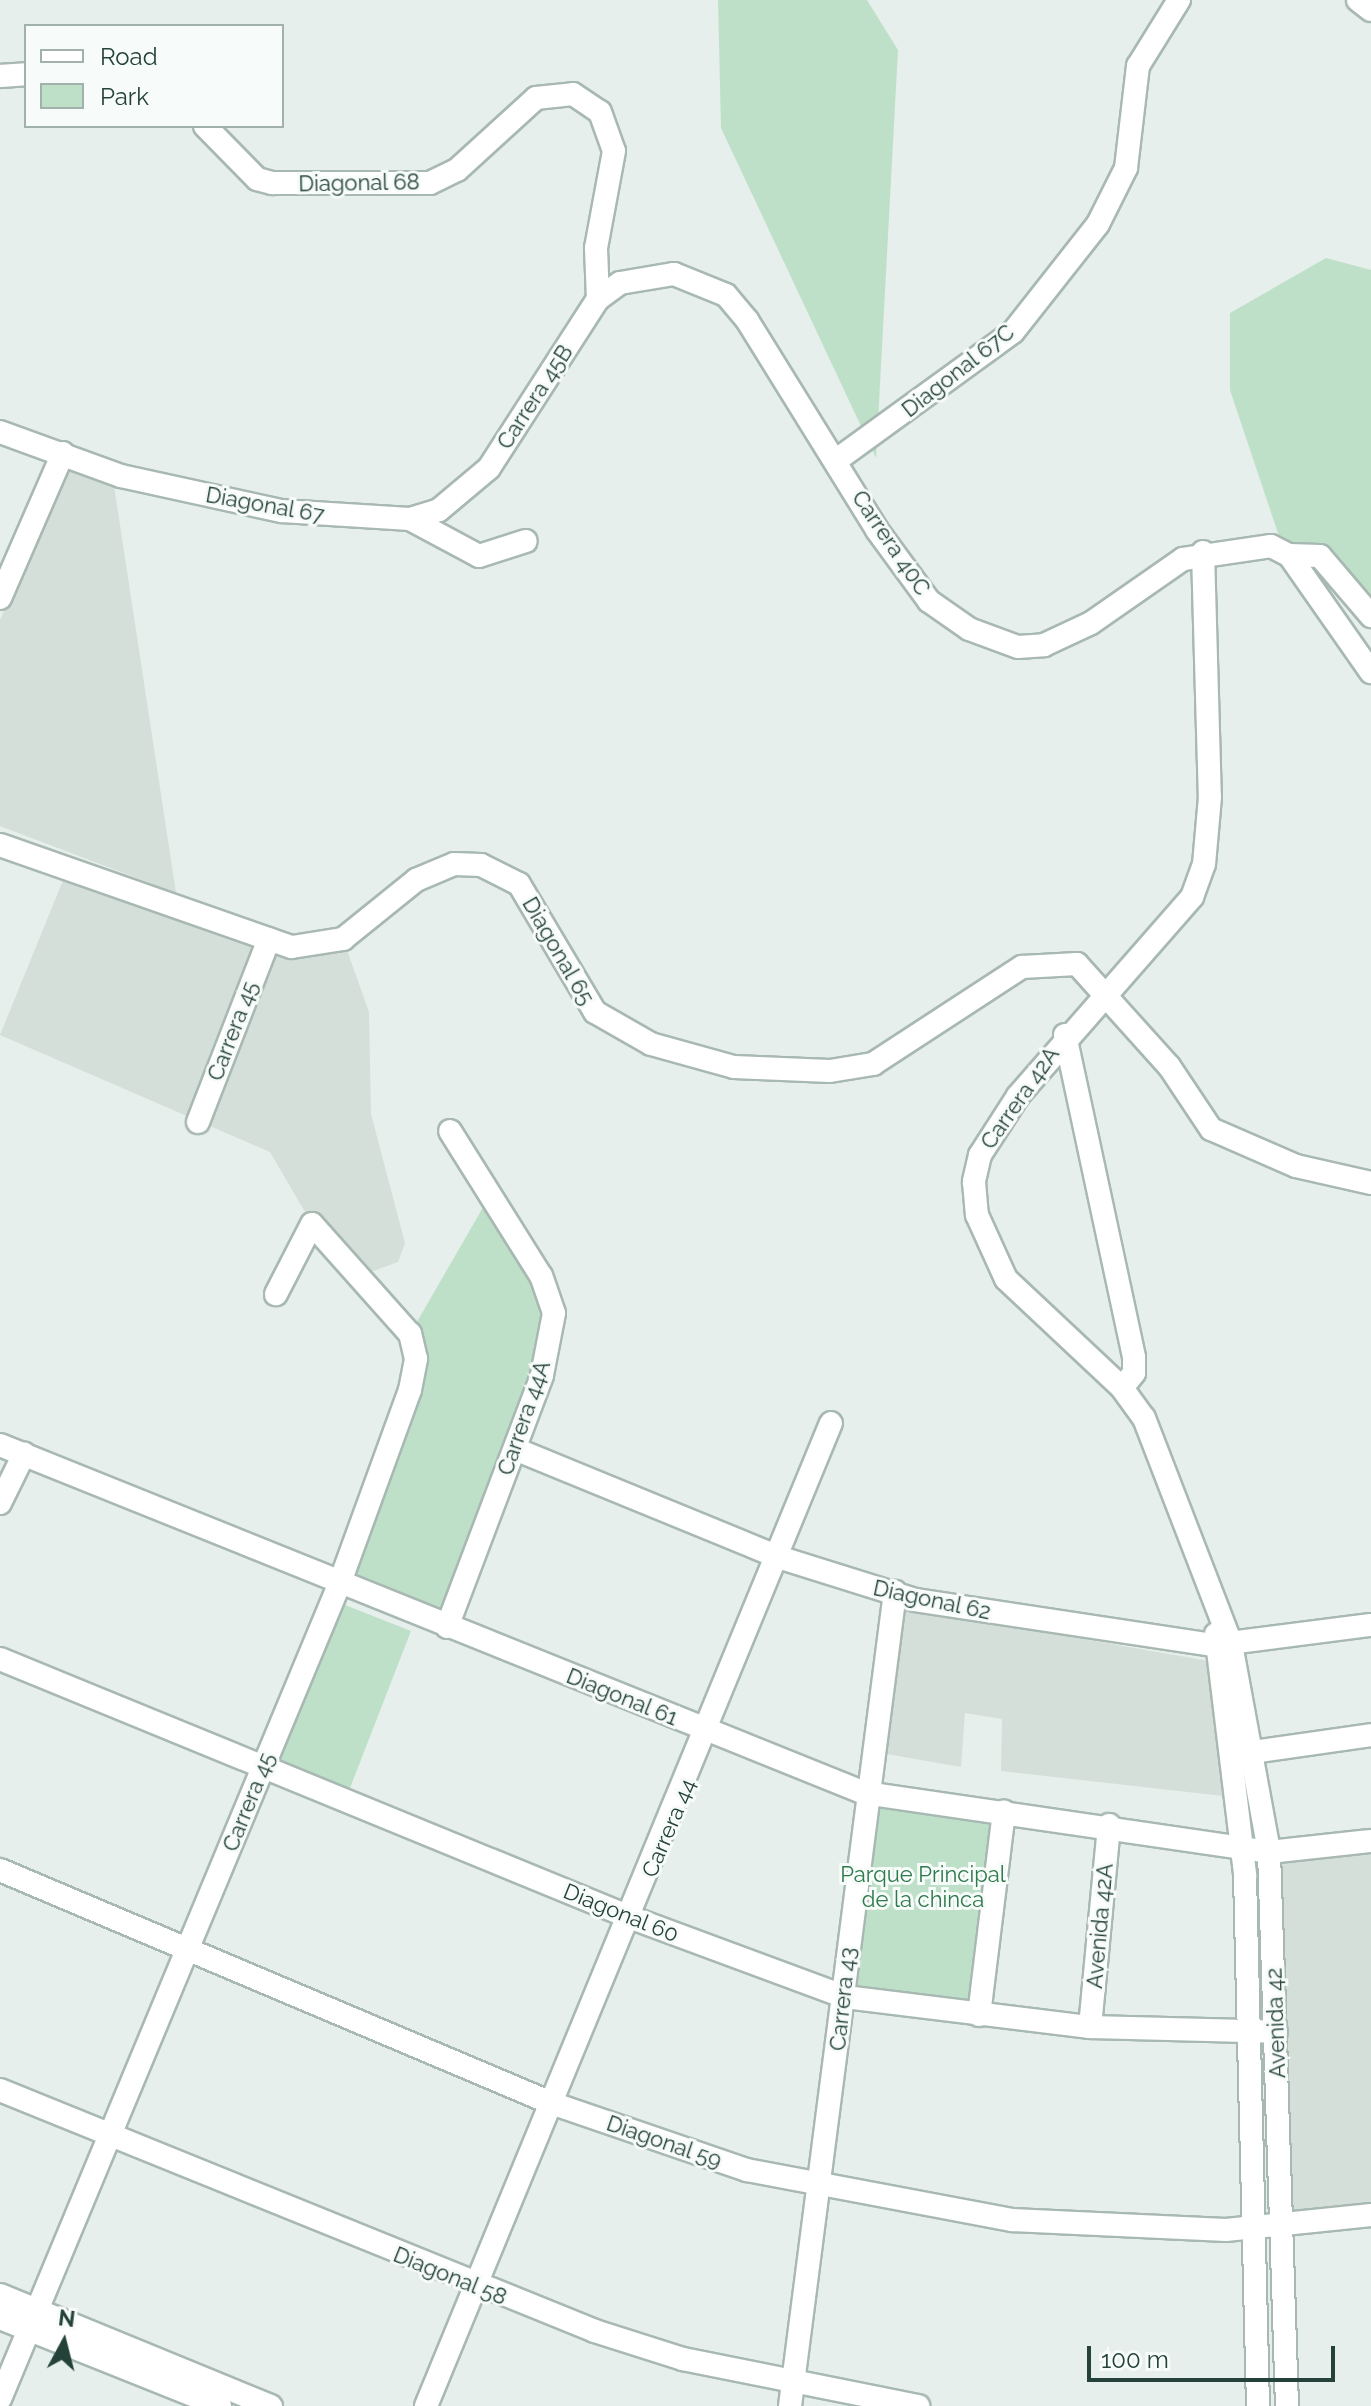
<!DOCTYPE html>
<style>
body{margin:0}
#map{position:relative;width:1371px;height:2406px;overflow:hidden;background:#e6efeb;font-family:Raleway,sans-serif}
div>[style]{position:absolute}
.built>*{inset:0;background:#d4dfda}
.green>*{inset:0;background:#bfe0c8}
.roads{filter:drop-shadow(2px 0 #a8b8b2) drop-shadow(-2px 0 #a8b8b2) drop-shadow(0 2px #a8b8b2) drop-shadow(0 -2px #a8b8b2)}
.minor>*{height:22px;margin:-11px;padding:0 11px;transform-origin:11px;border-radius:11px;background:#fff}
span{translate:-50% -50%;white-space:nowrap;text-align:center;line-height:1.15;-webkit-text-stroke:6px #f7fbf9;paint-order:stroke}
.street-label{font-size:22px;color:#24423a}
.park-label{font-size:22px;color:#2d7a4b}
.legend{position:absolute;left:24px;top:24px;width:260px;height:104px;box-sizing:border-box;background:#f7fbf9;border:2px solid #a3b1ad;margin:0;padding:10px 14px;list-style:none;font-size:24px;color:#24423a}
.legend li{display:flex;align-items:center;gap:16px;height:40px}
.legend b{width:40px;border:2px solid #a3b1ad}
.north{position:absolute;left:24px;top:2302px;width:80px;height:80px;-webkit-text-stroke:6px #f7fbf9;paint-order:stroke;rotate:7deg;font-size:22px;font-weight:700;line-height:32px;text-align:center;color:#24423a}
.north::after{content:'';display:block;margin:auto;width:28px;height:36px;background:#24423a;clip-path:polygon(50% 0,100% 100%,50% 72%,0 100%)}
.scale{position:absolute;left:1087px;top:2346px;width:248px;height:36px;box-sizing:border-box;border:4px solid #24423a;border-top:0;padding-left:10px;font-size:24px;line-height:28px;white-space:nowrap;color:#24423a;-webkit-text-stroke:6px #f7fbf9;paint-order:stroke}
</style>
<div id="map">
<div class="built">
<div style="clip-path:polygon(67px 465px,113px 479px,176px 893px,0 826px,0 620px)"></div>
<div style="clip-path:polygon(68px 868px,268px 939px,343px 939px,369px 1012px,371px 1114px,405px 1243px,398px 1262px,360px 1276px,312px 1224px,270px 1152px,0 1035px)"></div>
<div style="clip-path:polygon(901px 1607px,1209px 1661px,1232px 1797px,1001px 1771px,1002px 1719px,965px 1713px,961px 1767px,881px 1753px)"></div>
<div style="clip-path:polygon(1371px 1841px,1371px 2215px,1281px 2227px,1269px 1852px)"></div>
</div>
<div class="green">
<div style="clip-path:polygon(718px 0,867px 0,898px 50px,876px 458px,721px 128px)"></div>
<div style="clip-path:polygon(1326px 258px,1371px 270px,1371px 615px,1288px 563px,1230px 390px,1230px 313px)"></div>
<div style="clip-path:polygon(489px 1197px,554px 1313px,447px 1627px,339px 1585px,410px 1390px,410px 1334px)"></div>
<div style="clip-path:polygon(340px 1603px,411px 1631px,350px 1788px,279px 1760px)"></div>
<div style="clip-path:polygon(870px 1805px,999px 1818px,972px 2009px,848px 1988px)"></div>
</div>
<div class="roads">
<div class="minor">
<div style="left:1358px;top:0;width:16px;rotate:38deg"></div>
<div style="left:0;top:76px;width:26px;rotate:-4deg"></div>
<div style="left:205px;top:126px;width:74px;rotate:45.5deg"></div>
<div style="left:257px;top:179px;width:16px;rotate:15deg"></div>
<div style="left:272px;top:183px;width:158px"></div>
<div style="left:430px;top:183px;width:30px;rotate:-26deg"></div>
<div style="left:457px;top:170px;width:107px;rotate:-42.3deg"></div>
<div style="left:536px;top:98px;width:37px;rotate:-6deg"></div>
<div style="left:573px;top:94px;width:32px;rotate:34deg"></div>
<div style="left:600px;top:112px;width:41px;rotate:70.3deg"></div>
<div style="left:614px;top:151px;width:99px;rotate:100.5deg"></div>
<div style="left:596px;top:248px;width:51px;rotate:87.8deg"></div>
<div style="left:0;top:432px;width:129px;rotate:20deg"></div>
<div style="left:121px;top:476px;width:165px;rotate:12.3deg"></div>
<div style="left:282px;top:511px;width:128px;rotate:3.6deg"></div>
<div style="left:410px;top:519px;width:30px;rotate:-17deg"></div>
<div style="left:439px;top:510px;width:65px;rotate:-40deg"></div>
<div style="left:489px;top:468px;width:201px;rotate:-57.2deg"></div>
<div style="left:598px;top:299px;width:27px;rotate:-36deg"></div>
<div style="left:620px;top:283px;width:55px;rotate:-9.5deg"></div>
<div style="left:674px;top:274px;width:56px;rotate:22deg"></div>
<div style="left:726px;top:295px;width:33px;rotate:50deg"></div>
<div style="left:747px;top:320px;width:247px;rotate:58.2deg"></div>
<div style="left:877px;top:530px;width:88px;rotate:53.8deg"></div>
<div style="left:929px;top:601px;width:49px;rotate:35deg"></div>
<div style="left:969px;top:629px;width:52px;rotate:20.2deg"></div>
<div style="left:1018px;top:647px;width:26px;rotate:-4deg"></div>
<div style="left:1044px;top:645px;width:52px;rotate:-25.1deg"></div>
<div style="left:1091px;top:623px;width:112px;rotate:-34.8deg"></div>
<div style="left:1183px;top:559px;width:89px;rotate:-8.4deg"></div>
<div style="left:1271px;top:546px;width:20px;rotate:27deg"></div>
<div style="left:1289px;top:555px;width:143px;rotate:55deg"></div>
<div style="left:838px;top:459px;width:216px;rotate:-36deg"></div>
<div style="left:1013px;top:332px;width:137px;rotate:-51.8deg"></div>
<div style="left:1098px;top:224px;width:63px;rotate:-63.4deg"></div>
<div style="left:1126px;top:168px;width:103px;rotate:-83.3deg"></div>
<div style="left:1138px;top:66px;width:78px;rotate:-58.2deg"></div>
<div style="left:410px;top:519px;width:78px;rotate:28.2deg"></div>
<div style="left:479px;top:556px;width:49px;rotate:-17.7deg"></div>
<div style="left:1203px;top:552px;width:245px;rotate:88.4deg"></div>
<div style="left:1210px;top:797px;width:67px;rotate:95.1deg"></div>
<div style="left:1204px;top:864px;width:35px;rotate:110deg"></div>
<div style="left:1192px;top:897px;width:264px;rotate:131.2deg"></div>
<div style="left:1018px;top:1096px;width:70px;rotate:122.8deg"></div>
<div style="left:980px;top:1155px;width:28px;rotate:103deg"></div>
<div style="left:974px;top:1182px;width:33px;rotate:85deg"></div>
<div style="left:977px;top:1215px;width:70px;rotate:65.6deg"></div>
<div style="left:1006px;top:1279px;width:159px;rotate:43.2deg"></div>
<div style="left:1122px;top:1388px;width:37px;rotate:54deg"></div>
<div style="left:1144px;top:1418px;width:242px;rotate:68.9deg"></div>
<div style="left:1231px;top:1644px;width:211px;rotate:79.6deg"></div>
<div style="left:1269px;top:1852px;width:554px;rotate:88.14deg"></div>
<div style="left:1289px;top:555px;width:31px;rotate:2deg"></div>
<div style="left:1320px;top:556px;width:79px;rotate:49.6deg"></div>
<div style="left:0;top:598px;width:158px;rotate:-66.5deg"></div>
<div style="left:0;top:845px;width:309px;rotate:19.3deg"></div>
<div style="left:292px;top:947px;width:52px;rotate:-8.9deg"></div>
<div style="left:343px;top:939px;width:94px;rotate:-38.9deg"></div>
<div style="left:416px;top:880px;width:41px;rotate:-22.8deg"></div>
<div style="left:454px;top:864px;width:27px;rotate:2deg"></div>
<div style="left:481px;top:865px;width:42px;rotate:26.6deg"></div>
<div style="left:519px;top:884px;width:149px;rotate:59.3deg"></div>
<div style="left:595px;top:1012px;width:64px;rotate:29.7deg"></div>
<div style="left:651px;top:1044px;width:86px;rotate:15.5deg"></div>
<div style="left:734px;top:1067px;width:96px;rotate:2.4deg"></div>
<div style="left:830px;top:1071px;width:44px;rotate:-9.2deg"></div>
<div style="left:873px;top:1064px;width:178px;rotate:-33.1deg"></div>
<div style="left:1022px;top:967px;width:55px;rotate:-3.1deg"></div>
<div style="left:1077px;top:964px;width:137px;rotate:48deg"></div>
<div style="left:1169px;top:1066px;width:76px;rotate:56.3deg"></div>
<div style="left:1211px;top:1129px;width:93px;rotate:23.5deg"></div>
<div style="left:1296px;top:1166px;width:77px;rotate:12.8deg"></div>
<div style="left:1065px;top:1035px;width:330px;rotate:77.9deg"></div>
<div style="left:1134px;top:1358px;width:15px;rotate:90deg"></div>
<div style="left:1134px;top:1373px;width:19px;rotate:129deg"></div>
<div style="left:198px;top:1122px;width:196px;rotate:-68.8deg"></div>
<div style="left:0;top:1445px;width:932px;rotate:21.92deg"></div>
<div style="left:865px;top:1793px;width:408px;rotate:8.3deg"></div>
<div style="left:1269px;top:1852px;width:103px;rotate:-6.2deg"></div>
<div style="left:515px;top:1449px;width:284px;rotate:22.3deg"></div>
<div style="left:778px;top:1557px;width:144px;rotate:17.4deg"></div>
<div style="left:915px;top:1600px;width:302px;rotate:8.6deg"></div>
<div style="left:1214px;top:1645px;width:158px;rotate:-7.3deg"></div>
<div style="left:0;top:1503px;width:55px;rotate:-63.9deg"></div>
<div style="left:447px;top:1627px;width:269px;rotate:-69.3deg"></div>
<div style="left:542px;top:1375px;width:63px;rotate:-79deg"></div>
<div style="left:554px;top:1313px;width:39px;rotate:-109deg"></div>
<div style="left:541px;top:1276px;width:171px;rotate:-122.1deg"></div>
<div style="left:1216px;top:1634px;width:243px;rotate:83.1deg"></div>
<div style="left:1245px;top:1875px;width:531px;rotate:88.6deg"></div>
<div style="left:0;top:1659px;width:683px;rotate:22.28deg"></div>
<div style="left:632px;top:1918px;width:227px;rotate:20.3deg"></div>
<div style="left:845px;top:1997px;width:247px;rotate:7deg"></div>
<div style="left:1090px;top:2027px;width:186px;rotate:1.5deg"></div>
<div style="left:1238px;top:1754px;width:134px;rotate:-8.1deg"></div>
<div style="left:0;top:1870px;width:598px;rotate:22.92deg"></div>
<div style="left:551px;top:2103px;width:207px;rotate:18.9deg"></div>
<div style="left:747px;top:2170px;width:270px;rotate:10.7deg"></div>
<div style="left:1012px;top:2220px;width:214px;rotate:2.7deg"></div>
<div style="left:1226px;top:2230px;width:146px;rotate:-5.9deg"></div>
<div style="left:979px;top:2015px;width:205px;rotate:-83deg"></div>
<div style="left:1090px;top:2027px;width:203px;rotate:-84.6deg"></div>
<div style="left:0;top:2090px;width:642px;rotate:22.05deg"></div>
<div style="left:595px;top:2331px;width:92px;rotate:17.7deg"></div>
<div style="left:683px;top:2359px;width:240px;rotate:11.3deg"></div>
<div style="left:0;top:2295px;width:293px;rotate:22.3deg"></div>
<div style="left:0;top:2318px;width:237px;rotate:21.8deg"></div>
<div style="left:0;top:2399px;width:882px;rotate:-67.39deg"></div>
<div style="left:339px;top:1585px;width:208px;rotate:-70deg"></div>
<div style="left:410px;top:1390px;width:32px;rotate:-79deg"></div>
<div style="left:416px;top:1359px;width:26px;rotate:-103deg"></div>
<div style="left:410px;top:1334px;width:147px;rotate:-131.7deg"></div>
<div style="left:312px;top:1224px;width:79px;rotate:117.2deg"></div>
<div style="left:426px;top:2406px;width:1063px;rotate:-67.61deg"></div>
<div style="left:790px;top:2406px;width:821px;rotate:-82.65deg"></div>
</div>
</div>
<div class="street-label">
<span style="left:359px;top:183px;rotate:-1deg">Diagonal 68</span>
<span style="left:958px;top:371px;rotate:-38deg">Diagonal 67C</span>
<span style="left:535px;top:397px;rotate:-57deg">Carrera 45B</span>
<span style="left:265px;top:505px;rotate:10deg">Diagonal 67</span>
<span style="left:891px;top:543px;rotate:56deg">Carrera 40C</span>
<span style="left:558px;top:951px;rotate:60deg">Diagonal 65</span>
<span style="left:233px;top:1031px;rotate:-69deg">Carrera 45</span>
<span style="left:1020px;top:1098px;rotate:-55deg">Carrera 42A</span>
<span style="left:524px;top:1418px;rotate:-71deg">Carrera 44A</span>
<span style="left:932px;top:1600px;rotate:12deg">Diagonal 62</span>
<span style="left:622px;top:1697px;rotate:22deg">Diagonal 61</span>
<span style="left:249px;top:1802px;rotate:-68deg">Carrera 45</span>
<span style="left:669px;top:1828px;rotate:-67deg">Carrera 44</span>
<span style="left:621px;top:1913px;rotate:22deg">Diagonal 60</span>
<span style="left:1100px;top:1926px;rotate:-85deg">Avenida 42A</span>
<span style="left:843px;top:1999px;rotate:-84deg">Carrera 43</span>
<span style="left:1276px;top:2023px;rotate:-92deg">Avenida 42</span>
<span style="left:664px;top:2142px;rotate:19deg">Diagonal 59</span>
<span style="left:450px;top:2276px;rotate:22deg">Diagonal 58</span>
</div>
<div class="park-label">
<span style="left:923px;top:1887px">Parque Principal<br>de la chinca</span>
</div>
<ul class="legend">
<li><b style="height:10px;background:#fff"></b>Road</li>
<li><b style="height:22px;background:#bfe0c8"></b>Park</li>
</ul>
<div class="north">N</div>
<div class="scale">100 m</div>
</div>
